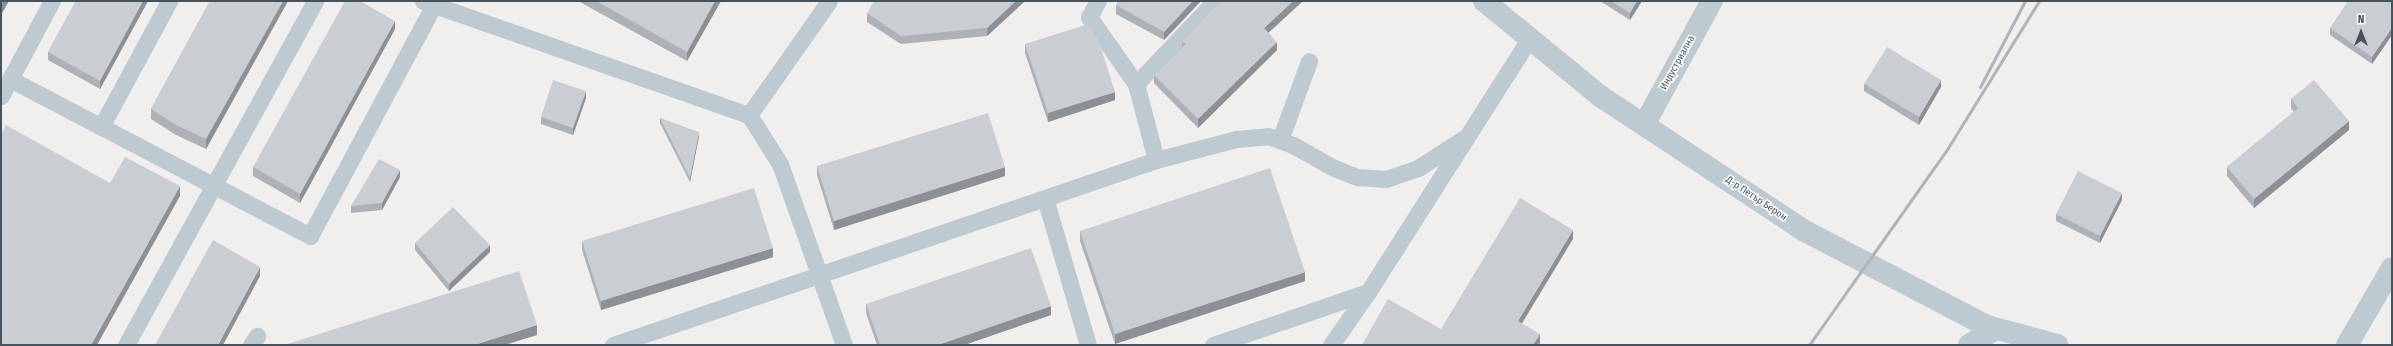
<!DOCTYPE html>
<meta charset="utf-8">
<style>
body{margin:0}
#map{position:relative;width:2393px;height:346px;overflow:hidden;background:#f1eeee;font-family:"Fira Sans Condensed",sans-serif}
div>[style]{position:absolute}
.service>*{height:17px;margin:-8.5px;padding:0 8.5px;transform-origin:8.5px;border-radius:8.5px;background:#becad1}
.minor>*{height:22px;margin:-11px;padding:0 11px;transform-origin:11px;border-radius:11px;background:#becad1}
.tertiary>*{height:22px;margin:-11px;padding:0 11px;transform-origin:11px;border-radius:11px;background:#becad1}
.rail>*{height:3px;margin:-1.5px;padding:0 1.5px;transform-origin:1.5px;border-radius:1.5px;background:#b0b4b9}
.wall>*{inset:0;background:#aeb1b5}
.shaded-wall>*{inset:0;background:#8d9094}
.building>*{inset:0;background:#caced3}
span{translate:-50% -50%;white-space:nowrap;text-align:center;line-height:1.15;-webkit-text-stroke:3px #fff;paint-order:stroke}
.street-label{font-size:10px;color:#45545c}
.frame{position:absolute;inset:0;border:2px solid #45545c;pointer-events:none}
.north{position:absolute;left:2341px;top:12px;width:40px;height:40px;-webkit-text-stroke:3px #fff;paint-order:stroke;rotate:0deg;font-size:11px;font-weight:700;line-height:16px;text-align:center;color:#45545c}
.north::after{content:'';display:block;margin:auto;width:14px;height:18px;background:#45545c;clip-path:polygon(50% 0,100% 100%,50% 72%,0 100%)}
</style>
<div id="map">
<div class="service">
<div style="left:423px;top:1px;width:345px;rotate:19.3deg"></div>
<div style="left:749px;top:115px;width:58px;rotate:57.7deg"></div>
<div style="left:780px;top:164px;width:192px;rotate:70.5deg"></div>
<div style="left:10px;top:79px;width:339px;rotate:27.6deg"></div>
<div style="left:310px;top:236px;width:267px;rotate:-61.8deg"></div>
<div style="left:1136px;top:84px;width:115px;rotate:-46.4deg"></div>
<div style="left:1px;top:96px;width:108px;rotate:-61.8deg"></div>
<div style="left:749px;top:115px;width:139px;rotate:-54.9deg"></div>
<div style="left:101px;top:127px;width:143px;rotate:-61.6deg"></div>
<div style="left:1280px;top:140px;width:84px;rotate:-69.8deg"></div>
<div style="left:1156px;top:160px;width:83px;rotate:-14.7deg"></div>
<div style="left:1236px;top:139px;width:32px;rotate:-5deg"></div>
<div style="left:1268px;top:136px;width:27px;rotate:20deg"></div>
<div style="left:1293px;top:145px;width:45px;rotate:29.4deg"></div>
<div style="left:1332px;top:167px;width:27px;rotate:22deg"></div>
<div style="left:1357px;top:177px;width:29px;rotate:4deg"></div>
<div style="left:1386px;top:179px;width:34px;rotate:-19deg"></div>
<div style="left:1418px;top:168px;width:54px;rotate:-32.8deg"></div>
<div style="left:1045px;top:198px;width:153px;rotate:73.7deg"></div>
<div style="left:126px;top:345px;width:393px;rotate:-61.2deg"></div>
<div style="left:251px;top:345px;width:11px;rotate:-56deg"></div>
<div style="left:613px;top:345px;width:574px;rotate:-18.81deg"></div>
<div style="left:1156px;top:160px;width:79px;rotate:-104.7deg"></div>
<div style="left:1136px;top:84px;width:82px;rotate:-125deg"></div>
<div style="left:1089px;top:17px;width:18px;rotate:-61deg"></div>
<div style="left:1213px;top:345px;width:164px;rotate:-18.9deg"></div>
<div style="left:1331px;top:345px;width:65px;rotate:-55.1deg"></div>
<div style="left:1368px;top:292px;width:301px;rotate:-57.5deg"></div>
</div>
<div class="minor">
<div style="left:1644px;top:125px;width:141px;rotate:-61.3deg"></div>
<div style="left:1969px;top:345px;width:31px;rotate:-31deg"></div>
<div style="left:2347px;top:345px;width:89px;rotate:-59.7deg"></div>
</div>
<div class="tertiary">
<div style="left:1484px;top:1px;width:150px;rotate:39.3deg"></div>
<div style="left:1600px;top:96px;width:243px;rotate:33.4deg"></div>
<div style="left:1803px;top:230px;width:208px;rotate:27.6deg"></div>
<div style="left:1987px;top:326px;width:73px;rotate:15.2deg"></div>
</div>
<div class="rail">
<div style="left:1980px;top:87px;width:97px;rotate:-62.4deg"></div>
<div style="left:1809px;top:345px;width:237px;rotate:-54.8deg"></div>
<div style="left:1946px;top:151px;width:176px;rotate:-58.2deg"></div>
</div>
<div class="wall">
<div style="clip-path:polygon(76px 1px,148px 1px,100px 89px,48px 60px,48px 52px)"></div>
<div style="clip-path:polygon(210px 1px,288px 1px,206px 149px,176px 135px,151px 119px,151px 109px)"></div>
<div style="clip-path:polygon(578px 1px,721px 1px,687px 61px)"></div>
<div style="clip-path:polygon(1025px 1px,987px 36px,901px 44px,867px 22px,867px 13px)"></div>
<div style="clip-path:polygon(1201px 1px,1164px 40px,1116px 14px,1116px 5px)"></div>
<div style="clip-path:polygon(1600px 1px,1642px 1px,1630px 20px)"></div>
<div style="clip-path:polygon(2392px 1px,2392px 35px,2372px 64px,2330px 35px,2330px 28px)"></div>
<div style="clip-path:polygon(395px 29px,300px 203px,253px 176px,253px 167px)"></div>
<div style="clip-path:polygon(1268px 33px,1277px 50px,1198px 128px,1154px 83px,1154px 75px,1182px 48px,1182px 42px)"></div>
<div style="clip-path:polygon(1025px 44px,1115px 100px,1048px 122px,1025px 53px)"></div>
<div style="clip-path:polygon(1864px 84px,1941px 87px,1919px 125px,1864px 91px)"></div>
<div style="clip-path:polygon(586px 98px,573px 135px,541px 124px,541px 117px)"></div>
<div style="clip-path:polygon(2291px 99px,2349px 130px,2254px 208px,2227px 176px,2227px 167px,2294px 112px,2291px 108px)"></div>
<div style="clip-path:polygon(660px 118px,699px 136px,690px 182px,660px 123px)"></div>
<div style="clip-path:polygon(817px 166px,1005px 176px,834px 230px,817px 175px)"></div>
<div style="clip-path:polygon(400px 177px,382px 210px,351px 213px,351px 206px)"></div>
<div style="clip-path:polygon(2122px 200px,2100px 243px,2056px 221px,2056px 214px)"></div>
<div style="clip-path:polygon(1080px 231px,1305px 281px,1115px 344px,1080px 241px)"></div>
<div style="clip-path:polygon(582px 241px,773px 257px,601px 310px,582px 250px)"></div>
<div style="clip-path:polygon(415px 243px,490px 252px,449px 291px,415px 250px)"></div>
<div style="clip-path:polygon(866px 304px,1051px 315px,964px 345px,877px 345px,866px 313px)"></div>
</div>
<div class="shaded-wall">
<div style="clip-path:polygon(3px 1px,9px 1px,1px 15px,1px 5px)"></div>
<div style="clip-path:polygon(143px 1px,148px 1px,100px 89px,100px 81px)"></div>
<div style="clip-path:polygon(283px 1px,288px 1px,206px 149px,206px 139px)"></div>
<div style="clip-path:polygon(715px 1px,721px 1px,687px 61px,687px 52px)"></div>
<div style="clip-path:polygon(1016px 1px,1025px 1px,987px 36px,987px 28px)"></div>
<div style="clip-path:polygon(1193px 1px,1201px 1px,1164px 40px,1164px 32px)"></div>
<div style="clip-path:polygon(1293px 1px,1303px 1px,1264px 37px,1264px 28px)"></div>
<div style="clip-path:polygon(1637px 1px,1642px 1px,1630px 20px,1630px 13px)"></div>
<div style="clip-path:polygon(395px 21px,395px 29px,300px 203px,300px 194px)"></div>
<div style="clip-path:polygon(2392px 28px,2392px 35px,2372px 64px,2372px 57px)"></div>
<div style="clip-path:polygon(1277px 42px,1277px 50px,1198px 128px,1198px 119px)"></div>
<div style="clip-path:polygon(1941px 80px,1941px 87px,1919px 125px,1919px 117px)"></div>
<div style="clip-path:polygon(586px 91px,586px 98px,573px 135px,573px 128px)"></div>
<div style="clip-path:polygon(1115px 92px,1115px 100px,1048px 122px,1048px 113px)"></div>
<div style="clip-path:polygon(2349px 121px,2349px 130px,2254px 208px,2254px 199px)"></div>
<div style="clip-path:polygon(699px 132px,699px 136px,690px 182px,690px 178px)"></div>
<div style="clip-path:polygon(1005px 167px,1005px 176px,834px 230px,834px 221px)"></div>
<div style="clip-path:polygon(400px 170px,400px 177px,382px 210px,382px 203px)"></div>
<div style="clip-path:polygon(180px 186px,180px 196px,97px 345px,91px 345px)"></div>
<div style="clip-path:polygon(2122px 193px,2122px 200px,2100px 243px,2100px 236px)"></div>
<div style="clip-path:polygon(1573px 230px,1573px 239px,1518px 330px,1518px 321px)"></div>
<div style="clip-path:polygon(490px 245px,490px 252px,449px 291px,449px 284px)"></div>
<div style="clip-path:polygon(773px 248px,773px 257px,601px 310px,601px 301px)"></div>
<div style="clip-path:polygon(260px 267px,260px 276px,223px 345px,218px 345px)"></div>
<div style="clip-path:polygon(1305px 272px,1305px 281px,1115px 344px,1115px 334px)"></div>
<div style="clip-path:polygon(1051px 306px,1051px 315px,964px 345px,938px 345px)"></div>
<div style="clip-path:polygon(537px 325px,537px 335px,505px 345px,474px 345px)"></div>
<div style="clip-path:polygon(1540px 334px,1540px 343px,1538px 345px,1533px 345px)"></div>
</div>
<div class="building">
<div style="clip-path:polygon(76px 1px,143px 1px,100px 81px,48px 52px)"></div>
<div style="clip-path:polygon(210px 1px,283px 1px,206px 139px,176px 125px,151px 109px)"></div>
<div style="clip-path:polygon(345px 1px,360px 1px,395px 21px,300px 194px,253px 167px)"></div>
<div style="clip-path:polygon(596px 1px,715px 1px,687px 52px)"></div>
<div style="clip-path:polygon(874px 1px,1016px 1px,987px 28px,901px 36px,867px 13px)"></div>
<div style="clip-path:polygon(1118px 1px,1193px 1px,1164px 32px,1116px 5px)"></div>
<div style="clip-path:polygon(1221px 1px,1293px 1px,1264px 28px,1277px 42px,1198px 119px,1154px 75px,1186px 44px,1182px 42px,1213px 9px)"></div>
<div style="clip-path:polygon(1611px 1px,1637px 1px,1630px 13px)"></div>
<div style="clip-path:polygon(2348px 1px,2392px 1px,2392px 28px,2372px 57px,2330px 28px)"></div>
<div style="clip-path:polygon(1088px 24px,1098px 39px,1115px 92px,1048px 113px,1025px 44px)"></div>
<div style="clip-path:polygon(1887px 47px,1941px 80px,1919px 117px,1864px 84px)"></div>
<div style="clip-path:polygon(553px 80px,586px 91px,573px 128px,541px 117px)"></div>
<div style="clip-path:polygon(2314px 80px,2349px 121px,2254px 199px,2227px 167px,2298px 108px,2291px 99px)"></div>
<div style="clip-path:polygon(988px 113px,1005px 167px,834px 221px,817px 166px)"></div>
<div style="clip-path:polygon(660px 118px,699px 132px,690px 178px)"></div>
<div style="clip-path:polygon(6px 125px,110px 183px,125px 157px,180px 186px,91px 345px,1px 345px,1px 135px)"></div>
<div style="clip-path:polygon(379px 159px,400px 170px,382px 203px,351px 206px)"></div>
<div style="clip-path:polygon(1270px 168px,1305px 272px,1115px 334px,1080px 231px)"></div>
<div style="clip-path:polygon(2078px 171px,2122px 193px,2100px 236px,2056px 214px)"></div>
<div style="clip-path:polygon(754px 188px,773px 248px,601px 301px,582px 241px)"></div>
<div style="clip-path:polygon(1520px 198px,1573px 230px,1518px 321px,1540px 334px,1533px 345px,1362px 345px,1388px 299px,1441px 329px)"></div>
<div style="clip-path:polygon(453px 207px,490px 245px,449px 284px,415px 243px)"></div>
<div style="clip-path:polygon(213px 240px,260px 267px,218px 345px,155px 345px)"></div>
<div style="clip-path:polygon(1031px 248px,1051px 306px,938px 345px,880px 345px,866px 304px)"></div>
<div style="clip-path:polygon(519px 271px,537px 325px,474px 345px,284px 345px)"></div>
</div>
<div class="street-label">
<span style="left:1678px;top:63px;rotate:-61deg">Индустриална</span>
<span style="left:1756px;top:199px;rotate:34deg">Д-р Петър Берон</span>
</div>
<div class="frame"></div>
<div class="north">N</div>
</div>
